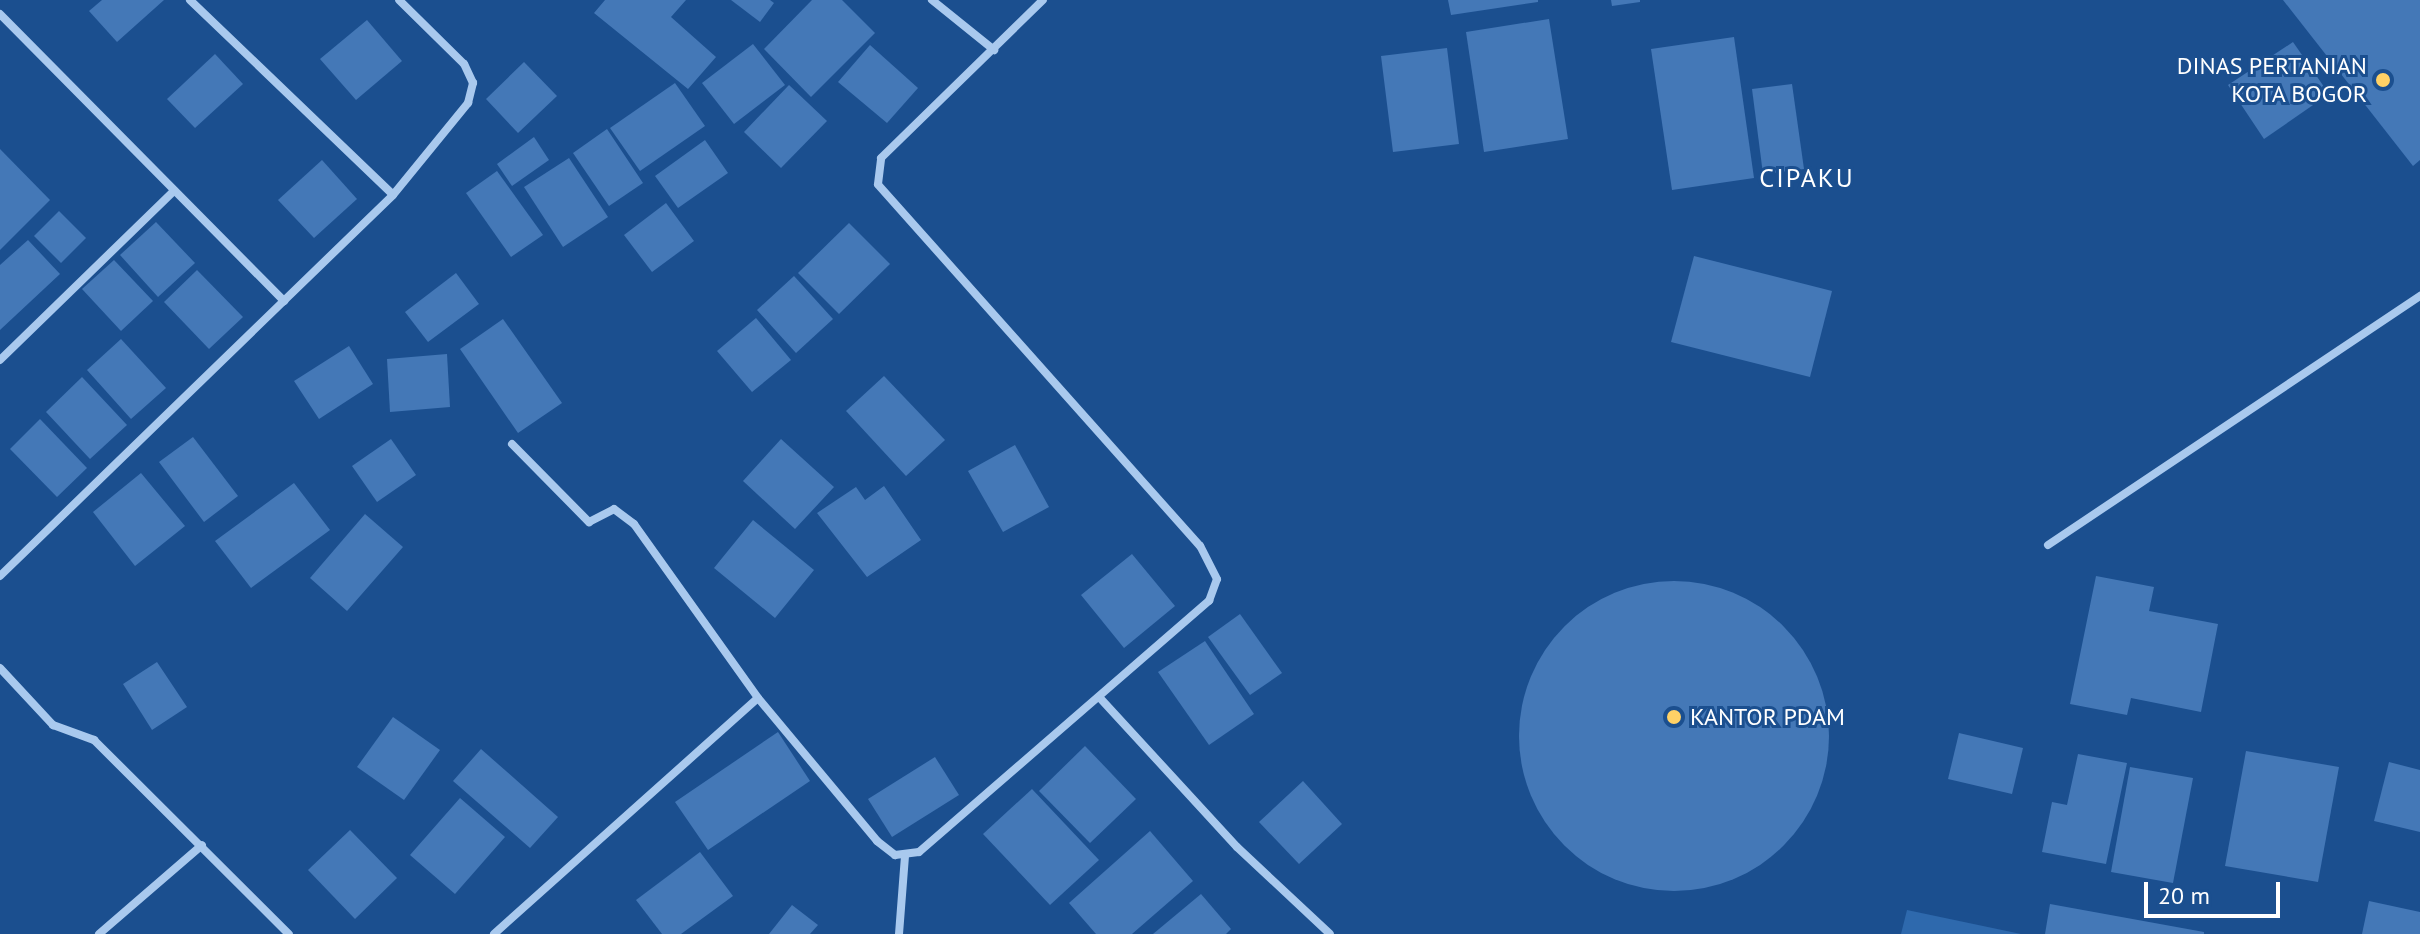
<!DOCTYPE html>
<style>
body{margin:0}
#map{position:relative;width:2420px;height:934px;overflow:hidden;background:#1b4f8f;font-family:"PT Sans",sans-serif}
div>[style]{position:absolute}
.green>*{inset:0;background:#2e69ad}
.building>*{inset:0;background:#4478b7}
.round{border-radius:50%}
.street>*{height:8px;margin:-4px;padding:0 4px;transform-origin:4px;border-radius:4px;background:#a9c9ee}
.dots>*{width:22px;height:22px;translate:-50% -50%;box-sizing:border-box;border:4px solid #1b4f8f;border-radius:50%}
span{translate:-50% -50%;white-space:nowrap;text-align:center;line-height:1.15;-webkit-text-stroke:6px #1b4f8f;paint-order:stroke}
.poi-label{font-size:24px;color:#fff}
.right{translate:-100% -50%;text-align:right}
.left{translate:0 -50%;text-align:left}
.neighbourhood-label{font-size:26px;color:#fff;letter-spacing:2px}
.scale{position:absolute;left:2144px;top:882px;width:136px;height:36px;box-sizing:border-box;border:4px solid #fff;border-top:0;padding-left:10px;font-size:24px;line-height:28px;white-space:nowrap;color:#fff;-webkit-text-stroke:6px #1b4f8f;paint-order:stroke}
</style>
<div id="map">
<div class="green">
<div style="clip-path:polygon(1907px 910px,2021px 934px,1901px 934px)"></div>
</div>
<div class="building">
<div style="clip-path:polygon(102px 0,164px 0,117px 42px,89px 11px)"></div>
<div style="clip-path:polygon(605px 0,686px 0,671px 17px,716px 57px,688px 89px,594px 13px)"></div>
<div style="clip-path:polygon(731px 0,770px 0,774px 3px,760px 22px)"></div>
<div style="clip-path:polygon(812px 0,842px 0,875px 33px,811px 97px,764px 49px)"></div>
<div style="clip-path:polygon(1448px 0,1538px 0,1538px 2px,1451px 15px)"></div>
<div style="clip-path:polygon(1611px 0,1640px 0,1640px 2px,1612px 6px)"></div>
<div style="clip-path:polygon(2283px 0,2420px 0,2420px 160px,2413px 166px)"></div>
<div style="clip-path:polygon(1549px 19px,1568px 139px,1484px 152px,1466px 32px)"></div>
<div style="clip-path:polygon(367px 20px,402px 61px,356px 100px,320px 59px)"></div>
<div style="clip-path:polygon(1734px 37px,1754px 178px,1672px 190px,1651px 49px)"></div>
<div style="clip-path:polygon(2293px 42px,2329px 94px,2264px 139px,2228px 85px)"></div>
<div style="clip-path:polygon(753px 44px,785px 85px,734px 124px,702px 83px)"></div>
<div style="clip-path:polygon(870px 45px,918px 88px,887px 123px,838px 82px)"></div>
<div style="clip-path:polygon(1447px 48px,1459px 144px,1393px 152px,1381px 56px)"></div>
<div style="clip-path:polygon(215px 54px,243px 84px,195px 128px,167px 99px)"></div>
<div style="clip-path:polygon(524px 62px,557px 96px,518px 133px,486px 99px)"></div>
<div style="clip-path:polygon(675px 83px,705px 126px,640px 171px,610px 128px)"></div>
<div style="clip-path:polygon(1792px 84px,1804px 169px,1763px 174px,1752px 89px)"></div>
<div style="clip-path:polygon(789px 85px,827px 121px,781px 168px,744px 132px)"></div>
<div style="clip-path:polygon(607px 129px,643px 183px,609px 206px,573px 153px)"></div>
<div style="clip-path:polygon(534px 137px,549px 160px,512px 186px,497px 164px)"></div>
<div style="clip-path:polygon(705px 140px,728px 173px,678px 208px,655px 176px)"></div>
<div style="clip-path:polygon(0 149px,50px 200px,0 250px)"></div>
<div style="clip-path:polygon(569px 158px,608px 217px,563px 247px,524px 187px)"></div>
<div style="clip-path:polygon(322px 160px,357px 199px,314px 238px,278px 200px)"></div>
<div style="clip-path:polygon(497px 171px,543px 235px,511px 257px,466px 193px)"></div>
<div style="clip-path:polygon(666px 203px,694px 241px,652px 272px,624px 235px)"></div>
<div style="clip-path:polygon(59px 211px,86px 238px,61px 263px,34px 236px)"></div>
<div style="clip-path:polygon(156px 222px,195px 263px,158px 297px,120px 255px)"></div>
<div style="clip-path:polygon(849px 223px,890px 264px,839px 314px,798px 273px)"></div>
<div style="clip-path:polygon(28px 240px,60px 274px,0 330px,0 265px)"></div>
<div style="clip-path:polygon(1694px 256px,1832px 291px,1810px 377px,1671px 342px)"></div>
<div style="clip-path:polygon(114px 260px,153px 301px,121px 331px,82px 289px)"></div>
<div style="clip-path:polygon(197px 270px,243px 317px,209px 349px,164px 302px)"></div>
<div style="clip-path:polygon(456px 273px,479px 304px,428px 342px,405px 312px)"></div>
<div style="clip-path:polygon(794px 276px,833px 319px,796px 353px,757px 310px)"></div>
<div style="clip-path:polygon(756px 318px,791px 360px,752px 392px,717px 351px)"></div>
<div style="clip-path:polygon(503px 319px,562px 403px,518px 433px,460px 349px)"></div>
<div style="clip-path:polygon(121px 339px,166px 388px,131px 419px,87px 370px)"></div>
<div style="clip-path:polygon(349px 346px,373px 384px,319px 419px,294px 381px)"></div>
<div style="clip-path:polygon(447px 354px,450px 407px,390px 412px,387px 359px)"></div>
<div style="clip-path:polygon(884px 376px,945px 440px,906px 476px,846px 411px)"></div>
<div style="clip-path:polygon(82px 377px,127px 425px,90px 459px,46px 412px)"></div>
<div style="clip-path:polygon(40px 419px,87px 468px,57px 497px,10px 449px)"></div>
<div style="clip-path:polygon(193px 437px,238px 496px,204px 522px,159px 462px)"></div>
<div style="clip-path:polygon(391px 439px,416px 475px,377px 502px,352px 466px)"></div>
<div style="clip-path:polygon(781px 439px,834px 487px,795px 529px,743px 481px)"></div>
<div style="clip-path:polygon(1015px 445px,1049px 507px,1003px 532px,968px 471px)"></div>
<div style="clip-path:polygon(141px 473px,185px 526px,135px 566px,93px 512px)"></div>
<div style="clip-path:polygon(294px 483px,330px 530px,251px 588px,215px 541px)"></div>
<div style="clip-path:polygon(884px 486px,921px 540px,867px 577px,817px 513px,856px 487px,865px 500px)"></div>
<div style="clip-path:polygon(365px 514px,403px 547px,347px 611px,310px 578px)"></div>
<div style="clip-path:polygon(753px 520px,814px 570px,775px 618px,714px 568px)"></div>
<div style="clip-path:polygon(1132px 554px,1175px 606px,1124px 648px,1081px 595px)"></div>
<div style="clip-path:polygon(2096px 576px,2154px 587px,2149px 611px,2218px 624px,2201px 712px,2131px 698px,2127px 715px,2070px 704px)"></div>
<div class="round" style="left:1519px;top:581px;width:310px;height:310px"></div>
<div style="clip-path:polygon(1240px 614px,1282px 673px,1250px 695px,1208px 637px)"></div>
<div style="clip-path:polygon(1205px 641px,1254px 714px,1209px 745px,1158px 672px)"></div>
<div style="clip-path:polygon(157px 662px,187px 707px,152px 730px,123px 684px)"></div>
<div style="clip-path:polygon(393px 717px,440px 750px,404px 800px,357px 767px)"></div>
<div style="clip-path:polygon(778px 732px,810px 781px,708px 850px,675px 802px)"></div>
<div style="clip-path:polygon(1959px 733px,2023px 748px,2012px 794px,1948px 779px)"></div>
<div style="clip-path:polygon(1085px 746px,1136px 799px,1090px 843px,1039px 791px)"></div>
<div style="clip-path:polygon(481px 749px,558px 817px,530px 848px,453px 781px)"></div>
<div style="clip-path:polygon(2246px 751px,2339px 767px,2318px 882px,2225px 866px)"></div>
<div style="clip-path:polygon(2078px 754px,2127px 763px,2106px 864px,2042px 852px,2052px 802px,2067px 805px)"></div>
<div style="clip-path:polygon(935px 757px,959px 795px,892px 837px,868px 799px)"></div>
<div style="clip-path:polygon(2389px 762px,2420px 770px,2420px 832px,2374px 821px)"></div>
<div style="clip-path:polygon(2130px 767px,2193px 778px,2173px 883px,2111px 872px)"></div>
<div style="clip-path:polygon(1303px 781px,1342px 824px,1299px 864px,1259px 822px)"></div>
<div style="clip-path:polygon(1032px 789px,1099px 860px,1050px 905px,983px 834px)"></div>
<div style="clip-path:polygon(460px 798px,505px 837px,455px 894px,410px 855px)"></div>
<div style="clip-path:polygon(350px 830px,397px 878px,355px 919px,308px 870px)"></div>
<div style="clip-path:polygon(1150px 831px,1193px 881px,1132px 934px,1096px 934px,1069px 903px)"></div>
<div style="clip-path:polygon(700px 852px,733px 896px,681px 934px,662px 934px,636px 900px)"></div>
<div style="clip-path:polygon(1201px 894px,1231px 929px,1226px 934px,1153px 934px)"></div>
<div style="clip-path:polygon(2369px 901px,2420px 912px,2420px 934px,2362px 934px)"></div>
<div style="clip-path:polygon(2050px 904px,2204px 932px,2204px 934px,2045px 934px)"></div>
<div style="clip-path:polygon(792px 905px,818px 925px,810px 934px,769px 934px)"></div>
</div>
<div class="street">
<div style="left:190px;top:0;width:281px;rotate:43.8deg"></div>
<div style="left:932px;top:0;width:80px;rotate:38.9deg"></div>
<div style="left:0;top:14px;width:404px;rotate:45.3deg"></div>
<div style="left:0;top:360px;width:243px;rotate:-44.2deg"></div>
<div style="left:512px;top:444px;width:110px;rotate:45.4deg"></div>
<div style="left:589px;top:522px;width:28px;rotate:-27deg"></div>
<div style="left:614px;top:509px;width:25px;rotate:37deg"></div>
<div style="left:634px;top:524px;width:214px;rotate:54.5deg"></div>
<div style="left:758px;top:698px;width:186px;rotate:50.2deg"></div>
<div style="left:877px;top:841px;width:23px;rotate:38deg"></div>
<div style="left:895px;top:855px;width:24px;rotate:-7deg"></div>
<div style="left:919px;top:852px;width:384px;rotate:-40.9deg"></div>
<div style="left:1209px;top:601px;width:23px;rotate:-70deg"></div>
<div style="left:1217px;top:579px;width:37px;rotate:-117deg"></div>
<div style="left:1200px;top:546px;width:484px;rotate:-131.7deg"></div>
<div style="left:878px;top:184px;width:26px;rotate:-83deg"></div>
<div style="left:881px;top:158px;width:226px;rotate:-44.3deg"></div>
<div style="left:2048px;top:545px;width:448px;rotate:-33.8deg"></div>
<div style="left:0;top:576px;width:547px;rotate:-44.11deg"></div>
<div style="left:393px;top:195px;width:119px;rotate:-50.8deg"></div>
<div style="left:468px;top:103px;width:21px;rotate:-76deg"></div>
<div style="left:473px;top:83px;width:21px;rotate:-115deg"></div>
<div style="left:464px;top:64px;width:91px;rotate:-135.4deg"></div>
<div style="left:0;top:668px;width:78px;rotate:47.1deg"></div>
<div style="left:53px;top:725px;width:44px;rotate:20.1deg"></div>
<div style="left:94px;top:740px;width:275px;rotate:44.9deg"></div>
<div style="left:1100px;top:698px;width:202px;rotate:47.4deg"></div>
<div style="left:1237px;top:847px;width:127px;rotate:43.1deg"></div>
<div style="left:99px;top:934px;width:136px;rotate:-40.8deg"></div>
<div style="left:494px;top:934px;width:354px;rotate:-41.8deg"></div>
<div style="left:899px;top:934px;width:78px;rotate:-85.6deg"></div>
</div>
<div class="dots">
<div style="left:2383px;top:80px;background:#ffd166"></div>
<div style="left:1674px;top:717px;background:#ffd166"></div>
</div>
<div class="poi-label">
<span class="right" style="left:2367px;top:80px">DINAS PERTANIAN<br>KOTA BOGOR</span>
<span class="left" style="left:1690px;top:717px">KANTOR PDAM</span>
</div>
<div class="neighbourhood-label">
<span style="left:1807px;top:178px">CIPAKU</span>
</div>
<div class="scale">20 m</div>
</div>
